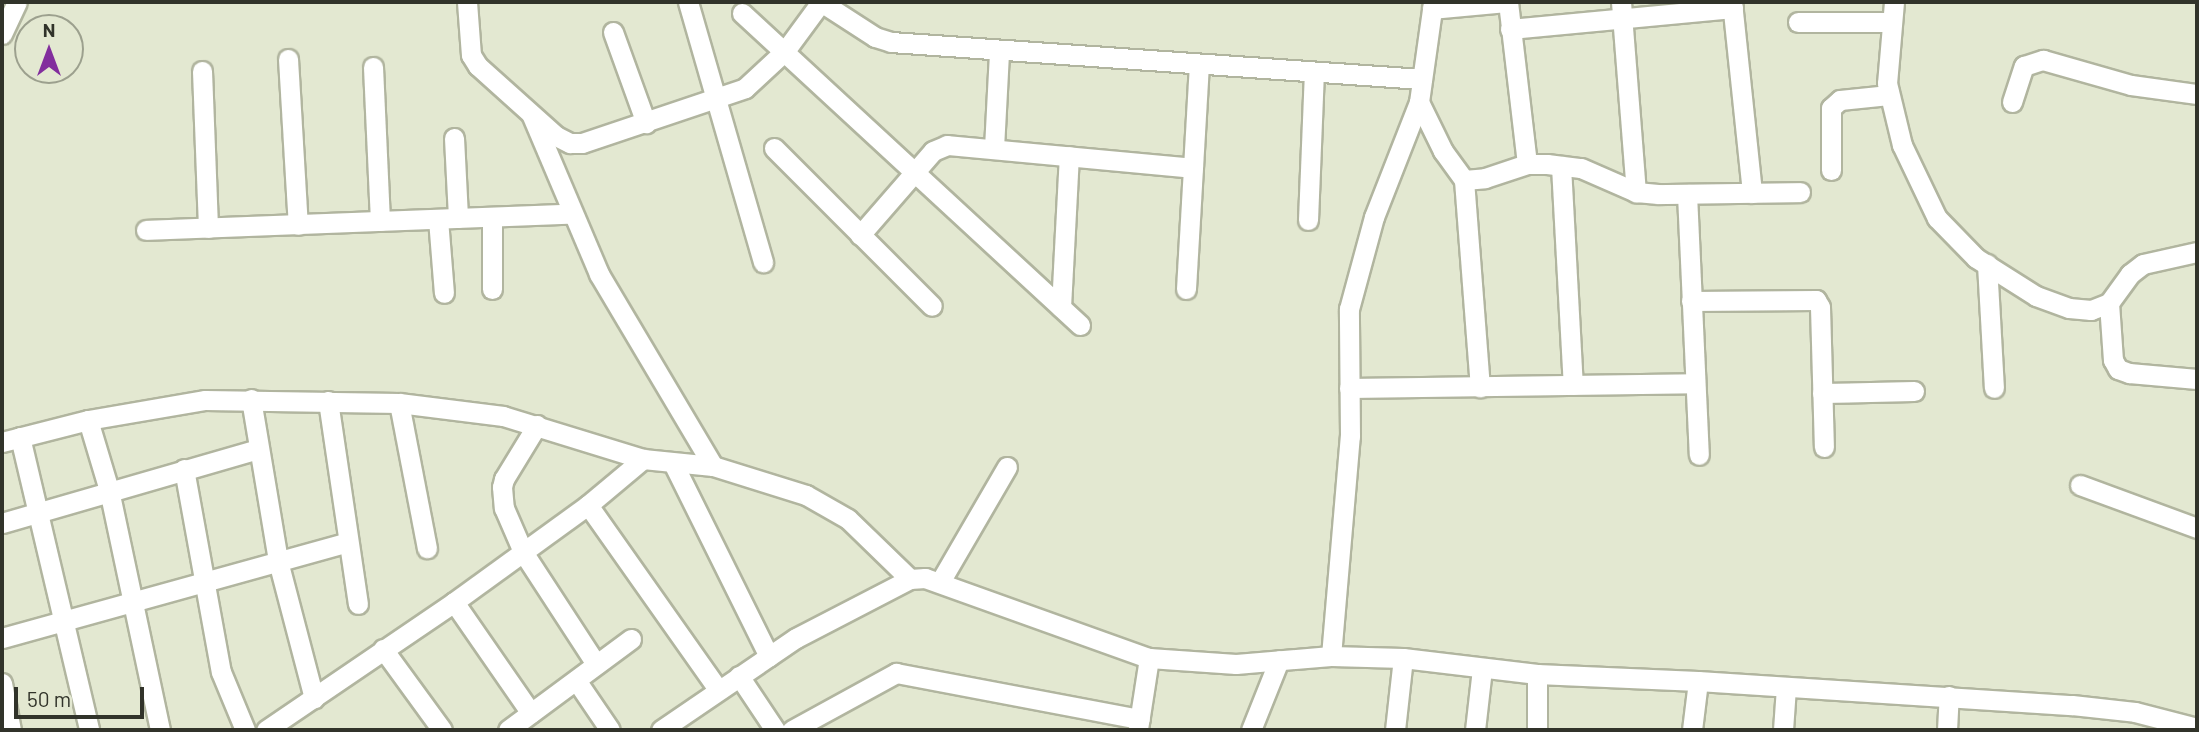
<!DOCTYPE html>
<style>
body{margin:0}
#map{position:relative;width:2199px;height:732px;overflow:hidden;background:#e3e8d1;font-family:Barlow,sans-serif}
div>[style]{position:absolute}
.roads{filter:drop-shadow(2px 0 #b1b59f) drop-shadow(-2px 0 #b1b59f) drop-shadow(0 2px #b1b59f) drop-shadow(0 -2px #b1b59f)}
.minor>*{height:19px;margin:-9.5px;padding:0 9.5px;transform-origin:9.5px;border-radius:9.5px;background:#fff}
span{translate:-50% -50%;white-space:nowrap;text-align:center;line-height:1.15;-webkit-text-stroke:7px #e3e8d1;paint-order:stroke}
.frame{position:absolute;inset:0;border:4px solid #31332a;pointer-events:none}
.north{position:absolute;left:14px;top:14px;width:70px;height:70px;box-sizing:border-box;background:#e3e8d1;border:2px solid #9ca08e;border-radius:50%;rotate:0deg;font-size:19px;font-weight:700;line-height:28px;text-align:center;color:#31332a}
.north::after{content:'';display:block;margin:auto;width:24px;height:32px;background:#822e9d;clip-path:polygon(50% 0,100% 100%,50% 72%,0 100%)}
.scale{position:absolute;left:14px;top:687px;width:130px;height:32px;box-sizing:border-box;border:4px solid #31332a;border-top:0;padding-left:9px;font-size:21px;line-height:24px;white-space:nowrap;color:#31332a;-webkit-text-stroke:5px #e3e8d1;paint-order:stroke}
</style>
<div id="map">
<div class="roads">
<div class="minor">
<div style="left:467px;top:2px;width:53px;rotate:85.7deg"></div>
<div style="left:471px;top:55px;width:13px;rotate:58deg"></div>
<div style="left:478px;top:66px;width:105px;rotate:41.9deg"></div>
<div style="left:556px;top:136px;width:16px;rotate:27deg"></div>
<div style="left:570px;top:143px;width:12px"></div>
<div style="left:582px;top:143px;width:172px;rotate:-18.6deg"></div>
<div style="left:745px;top:88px;width:54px;rotate:-42.8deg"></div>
<div style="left:785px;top:51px;width:61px;rotate:-53.7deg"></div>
<div style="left:688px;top:2px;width:271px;rotate:73.9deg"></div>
<div style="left:821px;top:2px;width:64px;rotate:32.9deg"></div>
<div style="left:875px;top:37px;width:17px;rotate:17deg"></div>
<div style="left:891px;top:42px;width:532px;rotate:3.99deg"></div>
<div style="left:1508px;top:2px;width:163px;rotate:83.3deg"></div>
<div style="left:1621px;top:2px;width:191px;rotate:85.5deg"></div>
<div style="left:1732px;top:2px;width:192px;rotate:84deg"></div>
<div style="left:1894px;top:2px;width:81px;rotate:94.9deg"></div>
<div style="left:1887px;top:83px;width:64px;rotate:76.4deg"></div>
<div style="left:1902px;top:145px;width:81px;rotate:64.4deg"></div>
<div style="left:1937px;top:218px;width:56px;rotate:45.7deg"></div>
<div style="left:1976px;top:258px;width:71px;rotate:32.3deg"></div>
<div style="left:2036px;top:296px;width:35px;rotate:20deg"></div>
<div style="left:2069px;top:308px;width:22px;rotate:5deg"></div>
<div style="left:2091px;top:310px;width:19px;rotate:-21deg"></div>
<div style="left:2109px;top:303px;width:36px;rotate:-54deg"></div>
<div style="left:2130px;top:274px;width:16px;rotate:-38deg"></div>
<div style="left:2143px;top:264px;width:55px;rotate:-12.5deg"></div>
<div style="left:1432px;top:9px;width:76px;rotate:-5.3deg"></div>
<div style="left:742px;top:13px;width:460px;rotate:42.7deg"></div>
<div style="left:1798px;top:22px;width:94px"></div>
<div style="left:1510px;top:29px;width:224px;rotate:-5.4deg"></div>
<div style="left:613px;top:32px;width:97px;rotate:70.1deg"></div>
<div style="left:2px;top:34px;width:35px;rotate:-65deg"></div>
<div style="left:288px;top:59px;width:166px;rotate:86.6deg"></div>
<div style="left:373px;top:67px;width:154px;rotate:87.4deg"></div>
<div style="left:202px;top:71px;width:157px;rotate:87.8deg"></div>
<div style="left:1419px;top:102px;width:55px;rotate:63.9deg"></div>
<div style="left:1443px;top:151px;width:36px;rotate:54deg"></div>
<div style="left:1464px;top:180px;width:21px;rotate:-5deg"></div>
<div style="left:1485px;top:178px;width:44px;rotate:-18.4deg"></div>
<div style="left:1527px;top:164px;width:20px"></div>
<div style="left:1547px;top:164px;width:34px;rotate:7deg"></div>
<div style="left:1581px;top:168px;width:60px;rotate:23.6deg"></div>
<div style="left:1636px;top:192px;width:22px;rotate:5deg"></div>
<div style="left:1658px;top:194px;width:142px;rotate:-0.8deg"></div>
<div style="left:2012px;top:102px;width:38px;rotate:-72deg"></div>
<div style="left:2024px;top:66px;width:20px;rotate:-18deg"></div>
<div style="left:2043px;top:60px;width:91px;rotate:15.9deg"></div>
<div style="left:2131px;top:85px;width:67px;rotate:7.8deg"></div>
<div style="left:532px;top:116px;width:172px;rotate:67deg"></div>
<div style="left:599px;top:274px;width:223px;rotate:59.3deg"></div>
<div style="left:454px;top:138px;width:80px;rotate:87.1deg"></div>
<div style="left:774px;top:148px;width:223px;rotate:45deg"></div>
<div style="left:994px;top:148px;width:97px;rotate:-87deg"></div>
<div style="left:1561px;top:166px;width:219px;rotate:86.9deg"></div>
<div style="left:1831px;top:170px;width:62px;rotate:-90deg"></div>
<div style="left:1831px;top:108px;width:12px;rotate:-42deg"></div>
<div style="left:1840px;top:100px;width:49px;rotate:-5.8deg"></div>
<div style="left:1464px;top:180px;width:208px;rotate:85.6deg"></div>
<div style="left:1687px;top:194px;width:261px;rotate:87.4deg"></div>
<div style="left:492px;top:217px;width:72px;rotate:90deg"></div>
<div style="left:438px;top:219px;width:74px;rotate:85.4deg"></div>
<div style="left:1308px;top:220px;width:148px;rotate:-87.7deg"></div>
<div style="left:146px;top:230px;width:425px;rotate:-2.2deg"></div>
<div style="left:860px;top:235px;width:111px;rotate:-49deg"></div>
<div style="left:933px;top:151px;width:15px;rotate:-23deg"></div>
<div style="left:947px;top:145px;width:247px;rotate:5.3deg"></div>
<div style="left:1987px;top:264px;width:124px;rotate:86.8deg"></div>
<div style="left:1186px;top:289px;width:224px;rotate:-86.7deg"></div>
<div style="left:1691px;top:301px;width:125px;rotate:-0.5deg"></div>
<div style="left:1816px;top:300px;width:8px;rotate:60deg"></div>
<div style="left:1820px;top:307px;width:140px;rotate:88.4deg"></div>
<div style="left:2109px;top:303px;width:57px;rotate:86deg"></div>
<div style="left:2113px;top:360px;width:10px;rotate:61deg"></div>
<div style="left:2118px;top:369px;width:12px;rotate:20deg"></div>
<div style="left:2129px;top:373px;width:68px;rotate:5deg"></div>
<div style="left:1061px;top:307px;width:151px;rotate:-87deg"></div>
<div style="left:1349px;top:388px;width:346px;rotate:-0.8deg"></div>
<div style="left:1822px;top:393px;width:92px;rotate:-1.2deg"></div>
<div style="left:251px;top:399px;width:164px;rotate:80.5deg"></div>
<div style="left:278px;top:561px;width:142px;rotate:75.3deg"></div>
<div style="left:328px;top:401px;width:205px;rotate:81.6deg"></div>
<div style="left:399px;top:403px;width:148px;rotate:79.1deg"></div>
<div style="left:88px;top:420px;width:73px;rotate:73.3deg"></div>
<div style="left:109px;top:490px;width:245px;rotate:78deg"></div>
<div style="left:537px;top:425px;width:63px;rotate:121.4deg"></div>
<div style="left:504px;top:479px;width:8px;rotate:104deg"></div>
<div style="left:502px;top:487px;width:21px;rotate:85deg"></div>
<div style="left:504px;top:508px;width:48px;rotate:66.6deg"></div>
<div style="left:523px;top:552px;width:134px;rotate:56.9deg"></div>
<div style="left:20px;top:437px;width:301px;rotate:76.7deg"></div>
<div style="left:2px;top:442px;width:89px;rotate:-14.3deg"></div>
<div style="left:88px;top:420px;width:119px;rotate:-9.7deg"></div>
<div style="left:205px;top:400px;width:194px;rotate:0.9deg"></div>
<div style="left:399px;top:403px;width:105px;rotate:7.1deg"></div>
<div style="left:503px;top:416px;width:146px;rotate:17.1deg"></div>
<div style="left:643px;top:459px;width:70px;rotate:5.7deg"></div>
<div style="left:713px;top:466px;width:97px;rotate:17.3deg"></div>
<div style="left:806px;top:495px;width:48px;rotate:29.7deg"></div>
<div style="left:848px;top:519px;width:86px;rotate:44.1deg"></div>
<div style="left:673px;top:463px;width:216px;rotate:63.6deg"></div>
<div style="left:184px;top:469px;width:206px;rotate:79.7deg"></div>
<div style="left:221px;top:672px;width:63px;rotate:67.5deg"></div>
<div style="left:2080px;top:485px;width:125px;rotate:20.2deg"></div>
<div style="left:588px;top:505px;width:225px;rotate:54.8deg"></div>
<div style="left:2px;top:523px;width:267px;rotate:-16.1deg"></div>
<div style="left:940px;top:582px;width:133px;rotate:-59.8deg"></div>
<div style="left:454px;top:602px;width:135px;rotate:55.3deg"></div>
<div style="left:2px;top:638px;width:359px;rotate:-15.5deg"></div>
<div style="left:383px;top:649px;width:100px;rotate:53.9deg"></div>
<div style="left:1331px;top:656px;width:221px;rotate:-85.1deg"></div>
<div style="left:1350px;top:436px;width:127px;rotate:-90.5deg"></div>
<div style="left:1349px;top:309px;width:95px;rotate:-74.8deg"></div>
<div style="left:1374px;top:217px;width:123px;rotate:-68.6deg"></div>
<div style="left:1419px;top:102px;width:101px;rotate:-82deg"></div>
<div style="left:1537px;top:674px;width:56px;rotate:90deg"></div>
<div style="left:739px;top:676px;width:65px;rotate:56.3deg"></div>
<div style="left:576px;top:680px;width:60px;rotate:55.8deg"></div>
<div style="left:2px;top:683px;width:48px;rotate:79.2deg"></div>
<div style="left:1138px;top:729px;width:72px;rotate:-81.2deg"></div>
<div style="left:266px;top:730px;width:227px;rotate:-34.2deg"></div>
<div style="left:454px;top:602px;width:165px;rotate:-35.9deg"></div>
<div style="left:588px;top:505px;width:72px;rotate:-39.9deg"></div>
<div style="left:508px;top:730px;width:153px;rotate:-36.5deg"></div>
<div style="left:661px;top:730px;width:163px;rotate:-34.3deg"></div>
<div style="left:796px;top:638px;width:128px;rotate:-27.4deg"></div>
<div style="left:910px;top:579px;width:15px;rotate:-4deg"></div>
<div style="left:925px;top:578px;width:238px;rotate:19.7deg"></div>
<div style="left:1149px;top:658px;width:87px;rotate:3.9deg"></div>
<div style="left:1236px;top:664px;width:95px;rotate:-4.8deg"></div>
<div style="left:1331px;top:656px;width:72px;rotate:1.6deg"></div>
<div style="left:1403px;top:658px;width:135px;rotate:6.8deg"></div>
<div style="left:1537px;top:674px;width:161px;rotate:2.5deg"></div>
<div style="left:1698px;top:681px;width:375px;rotate:3.7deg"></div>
<div style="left:2072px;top:705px;width:63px;rotate:6.3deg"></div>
<div style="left:2135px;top:712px;width:64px;rotate:14.5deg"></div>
<div style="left:792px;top:730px;width:119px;rotate:-28.7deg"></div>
<div style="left:896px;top:673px;width:248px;rotate:10.7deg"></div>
<div style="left:1251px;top:730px;width:75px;rotate:-68.2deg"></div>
<div style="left:1395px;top:730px;width:72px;rotate:-83.7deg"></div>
<div style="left:1475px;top:730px;width:61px;rotate:-83.5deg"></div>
<div style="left:1692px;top:730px;width:49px;rotate:-83deg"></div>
<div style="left:1783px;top:730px;width:43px;rotate:-86deg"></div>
<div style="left:1947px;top:730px;width:34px;rotate:-87deg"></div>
</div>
</div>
<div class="frame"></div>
<div class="north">N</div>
<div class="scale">50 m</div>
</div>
